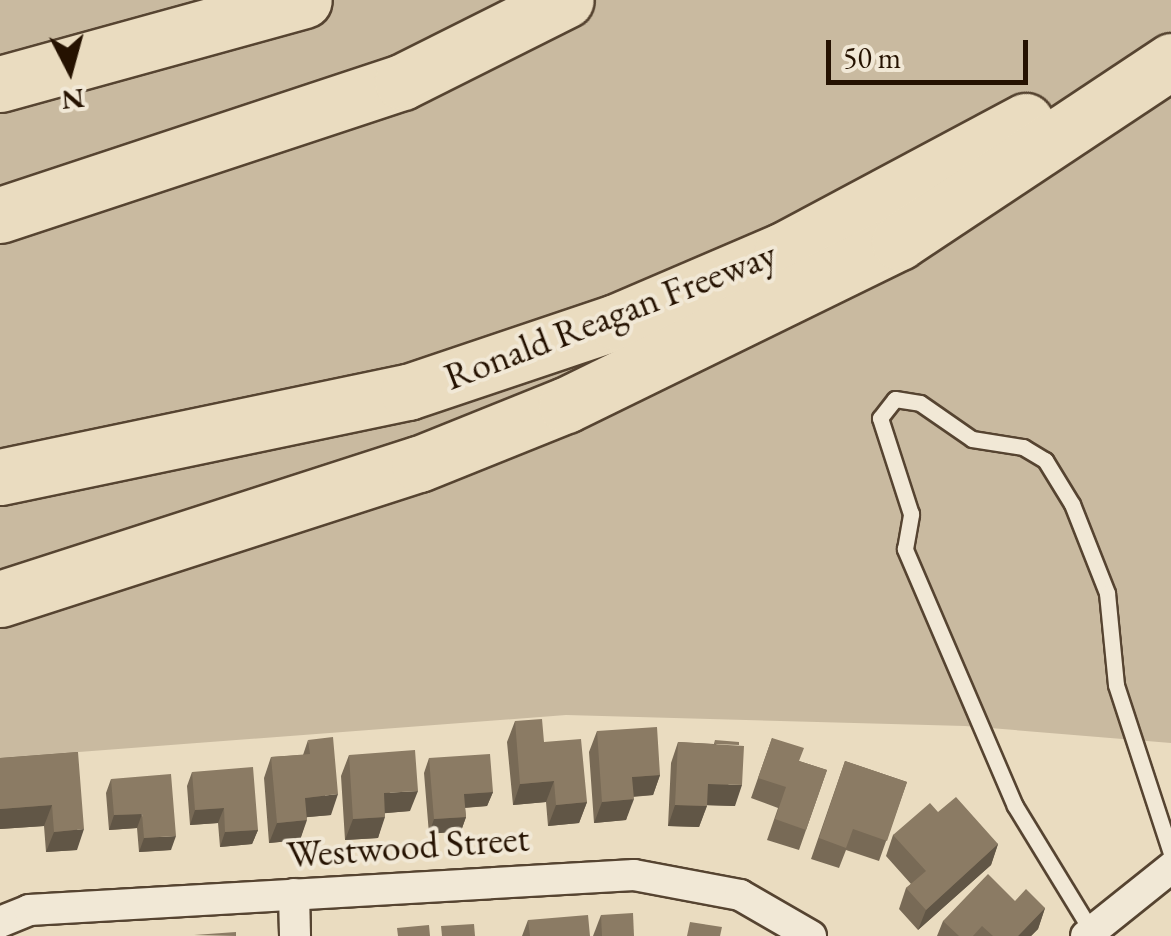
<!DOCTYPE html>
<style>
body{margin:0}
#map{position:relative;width:1171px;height:936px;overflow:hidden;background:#eadcc0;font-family:"EB Garamond",serif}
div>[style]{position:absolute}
.green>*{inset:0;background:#c9baa0}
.roads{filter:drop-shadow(2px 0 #564431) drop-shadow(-2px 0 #564431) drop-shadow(0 2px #564431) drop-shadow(0 -2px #564431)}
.lane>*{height:15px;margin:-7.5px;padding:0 7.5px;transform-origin:7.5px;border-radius:7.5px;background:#f1e8d6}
.street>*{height:30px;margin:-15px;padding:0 15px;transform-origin:15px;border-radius:15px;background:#f1e8d6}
.highway>*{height:55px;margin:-27.5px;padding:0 27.5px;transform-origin:27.5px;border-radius:27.5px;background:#eadcc0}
.wall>*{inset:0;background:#786a56}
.shaded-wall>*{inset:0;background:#615646}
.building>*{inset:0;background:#8b7b64}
span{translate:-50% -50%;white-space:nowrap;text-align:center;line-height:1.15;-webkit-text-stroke:8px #f1e8d6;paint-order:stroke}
.street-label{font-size:38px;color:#251201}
.north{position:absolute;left:20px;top:20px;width:100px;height:100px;-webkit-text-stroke:8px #f1e8d6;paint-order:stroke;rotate:174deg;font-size:28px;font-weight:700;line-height:40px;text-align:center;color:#251201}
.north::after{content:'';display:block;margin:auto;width:35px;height:45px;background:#251201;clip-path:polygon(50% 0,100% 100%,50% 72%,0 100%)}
.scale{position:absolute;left:826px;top:40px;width:202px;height:45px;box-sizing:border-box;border:5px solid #251201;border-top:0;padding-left:12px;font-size:30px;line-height:35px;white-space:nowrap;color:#251201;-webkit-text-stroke:8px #f1e8d6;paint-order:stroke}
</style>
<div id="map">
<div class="green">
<div style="clip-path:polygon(0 0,1171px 0,1171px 743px,965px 726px,566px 715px,0 758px)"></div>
</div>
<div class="roads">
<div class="lane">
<div style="left:1092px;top:932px;width:148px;rotate:-121.4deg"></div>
<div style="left:1015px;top:806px;width:280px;rotate:-113.2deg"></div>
<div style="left:905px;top:549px;width:36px;rotate:-80deg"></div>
<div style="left:911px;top:514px;width:101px;rotate:-107.9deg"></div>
<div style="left:880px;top:418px;width:24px;rotate:-52deg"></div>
<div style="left:895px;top:399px;width:25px;rotate:9deg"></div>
<div style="left:920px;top:403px;width:63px;rotate:34.7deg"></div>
<div style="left:972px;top:439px;width:52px;rotate:8.9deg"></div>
<div style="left:1023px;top:447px;width:26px;rotate:31deg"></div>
<div style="left:1045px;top:460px;width:52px;rotate:58.5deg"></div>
<div style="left:1072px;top:504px;width:96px;rotate:68.5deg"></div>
<div style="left:1107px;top:593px;width:92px;rotate:84.4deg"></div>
<div style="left:1116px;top:685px;width:177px;rotate:71.9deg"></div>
</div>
<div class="street">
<div style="left:294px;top:894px;width:42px;rotate:88.6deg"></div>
<div style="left:0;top:922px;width:31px;rotate:-22deg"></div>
<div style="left:29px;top:910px;width:606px;rotate:-3.31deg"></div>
<div style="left:634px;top:875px;width:108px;rotate:10.7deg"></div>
<div style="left:740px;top:895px;width:82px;rotate:30deg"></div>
<div style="left:1086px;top:936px;width:109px;rotate:-38.7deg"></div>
</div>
<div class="highway">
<div style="left:0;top:84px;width:315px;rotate:-15.4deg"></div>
<div style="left:0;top:215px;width:423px;rotate:-18.3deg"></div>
<div style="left:402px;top:82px;width:183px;rotate:-26.6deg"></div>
<div style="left:0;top:477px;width:417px;rotate:-11.8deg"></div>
<div style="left:408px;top:392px;width:219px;rotate:-18.6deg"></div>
<div style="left:616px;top:322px;width:181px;rotate:-23.2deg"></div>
<div style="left:782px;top:251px;width:276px;rotate:-28.1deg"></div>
<div style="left:0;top:599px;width:440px;rotate:-17.9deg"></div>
<div style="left:419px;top:464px;width:158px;rotate:-21.9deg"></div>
<div style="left:566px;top:405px;width:371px;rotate:-26.1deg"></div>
<div style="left:899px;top:242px;width:327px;rotate:-33.6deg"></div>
</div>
</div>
<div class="wall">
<div style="clip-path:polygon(515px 721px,544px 742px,587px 802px,579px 823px,548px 826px,546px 802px,513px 805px,507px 742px)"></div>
<div style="clip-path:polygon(597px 731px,660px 775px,653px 795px,633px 797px,626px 820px,594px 823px,589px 752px)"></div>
<div style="clip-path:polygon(772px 738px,799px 761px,827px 770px,799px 850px,767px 840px,778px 808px,751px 798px)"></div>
<div style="clip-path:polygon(308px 740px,331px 815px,307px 817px,300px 840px,269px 843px,264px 778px,271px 757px,303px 755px)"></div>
<div style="clip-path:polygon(715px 740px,735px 806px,707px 805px,699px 827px,668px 826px,671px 763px,678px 742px,714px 744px)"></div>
<div style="clip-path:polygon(78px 752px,77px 850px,46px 852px,44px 826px,0 829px,0 758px)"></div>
<div style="clip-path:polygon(349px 755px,410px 811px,385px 813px,378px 838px,345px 840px,341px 776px)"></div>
<div style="clip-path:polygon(429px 758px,493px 792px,487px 806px,465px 808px,466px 817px,461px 831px,429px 834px,424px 773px)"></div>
<div style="clip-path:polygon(845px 761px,907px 782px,879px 861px,846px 850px,839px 868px,811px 859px)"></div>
<div style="clip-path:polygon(192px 772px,258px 830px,252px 844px,220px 847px,218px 823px,190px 825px,187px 786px)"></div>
<div style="clip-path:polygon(111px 779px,171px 850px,139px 852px,137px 828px,109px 830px,106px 793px)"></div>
<div style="clip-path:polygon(938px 812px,998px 844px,991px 865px,918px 930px,899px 909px,906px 888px,911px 884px,886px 856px,893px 835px)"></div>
<div style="clip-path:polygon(1015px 901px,1045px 908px,1038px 929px,1031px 936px,937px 936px,943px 921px)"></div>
<div style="clip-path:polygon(601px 915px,634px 936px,593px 936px)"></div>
<div style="clip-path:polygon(528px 920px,590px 936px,522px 936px)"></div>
</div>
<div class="shaded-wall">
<div style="clip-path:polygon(660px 775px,653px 795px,624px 797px,632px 777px)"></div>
<div style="clip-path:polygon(554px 781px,546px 802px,513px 805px,520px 784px)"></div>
<div style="clip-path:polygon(708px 784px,742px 785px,735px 806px,700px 805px)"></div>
<div style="clip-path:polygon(418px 791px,410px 811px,376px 814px,384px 793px)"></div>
<div style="clip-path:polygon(493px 792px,487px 806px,459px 808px,464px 794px)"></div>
<div style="clip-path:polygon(338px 794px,331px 815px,298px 818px,305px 798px)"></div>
<div style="clip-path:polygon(634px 799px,626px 820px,594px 823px,602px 802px)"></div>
<div style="clip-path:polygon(587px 802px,579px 823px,548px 826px,556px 805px)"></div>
<div style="clip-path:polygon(52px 805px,44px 826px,0 829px,0 809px)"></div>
<div style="clip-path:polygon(675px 805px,707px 806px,699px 827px,668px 826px)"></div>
<div style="clip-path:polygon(224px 808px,218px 823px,190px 825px,195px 810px)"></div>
<div style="clip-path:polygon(142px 814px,137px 828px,109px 830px,114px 815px)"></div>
<div style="clip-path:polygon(385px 817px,378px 838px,345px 840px,353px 819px)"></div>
<div style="clip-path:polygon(466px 817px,461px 831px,429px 834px,434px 819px)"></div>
<div style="clip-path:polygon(307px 820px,300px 840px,269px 843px,277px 823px)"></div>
<div style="clip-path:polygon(84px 829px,77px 850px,46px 852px,54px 832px)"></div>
<div style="clip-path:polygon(258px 830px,252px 844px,220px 847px,225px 832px)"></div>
<div style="clip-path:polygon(176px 836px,171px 850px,139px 852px,144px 838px)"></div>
<div style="clip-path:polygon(998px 844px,991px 865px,918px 930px,926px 910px)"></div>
<div style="clip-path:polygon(1045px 908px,1038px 929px,1031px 936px,1018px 936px)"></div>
</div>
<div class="building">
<div style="clip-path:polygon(542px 719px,544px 742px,581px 739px,587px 802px,556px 805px,554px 781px,520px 784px,515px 721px)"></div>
<div style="clip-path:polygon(657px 727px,660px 775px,632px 777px,634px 799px,602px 802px,597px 731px)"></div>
<div style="clip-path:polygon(333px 737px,338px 794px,305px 798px,307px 820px,277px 823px,271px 757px,310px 754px,308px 740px)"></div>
<div style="clip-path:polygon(772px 738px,804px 748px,799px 761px,827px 770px,806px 830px,775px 819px,786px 787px,758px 778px)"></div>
<div style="clip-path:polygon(715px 740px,739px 742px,739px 745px,715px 744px)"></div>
<div style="clip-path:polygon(678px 742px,744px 746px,742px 785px,708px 784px,707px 806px,675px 805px)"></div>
<div style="clip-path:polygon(415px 750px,418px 791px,384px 793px,385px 817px,353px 819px,349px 755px)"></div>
<div style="clip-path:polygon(78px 752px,84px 829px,54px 832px,52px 805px,0 809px,0 758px)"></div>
<div style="clip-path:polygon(490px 754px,493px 792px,464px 794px,466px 817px,434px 819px,429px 758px)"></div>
<div style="clip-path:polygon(845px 761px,907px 782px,887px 841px,853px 829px,846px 848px,819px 838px)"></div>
<div style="clip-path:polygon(253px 767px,258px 830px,225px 832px,224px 808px,195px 810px,192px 772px)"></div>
<div style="clip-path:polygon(171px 774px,176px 836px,144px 838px,142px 814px,114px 815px,111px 779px)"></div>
<div style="clip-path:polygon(956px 797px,998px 844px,926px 910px,906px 888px,926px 871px,893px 835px,930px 803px,938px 812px)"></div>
<div style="clip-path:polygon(988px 874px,1015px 901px,1026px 889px,1045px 908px,1018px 936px,993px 936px,982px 926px,973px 936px,959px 936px,943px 921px)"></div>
<div style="clip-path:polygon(633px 913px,634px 936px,602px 936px,601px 915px)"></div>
<div style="clip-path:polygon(588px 915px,590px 936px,530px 936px,528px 920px)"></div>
<div style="clip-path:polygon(690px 922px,722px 927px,720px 936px,687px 936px)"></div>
<div style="clip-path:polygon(474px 924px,475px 936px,442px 936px,441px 926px)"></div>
<div style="clip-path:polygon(429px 925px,430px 936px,398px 936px,397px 928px)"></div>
<div style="clip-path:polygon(236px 932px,236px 936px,194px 935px)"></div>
</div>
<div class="street-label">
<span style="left:610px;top:315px;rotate:-21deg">Ronald Reagan Freeway</span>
<span style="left:408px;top:846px;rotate:-4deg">Westwood Street</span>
</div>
<div class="north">N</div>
<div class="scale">50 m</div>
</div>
